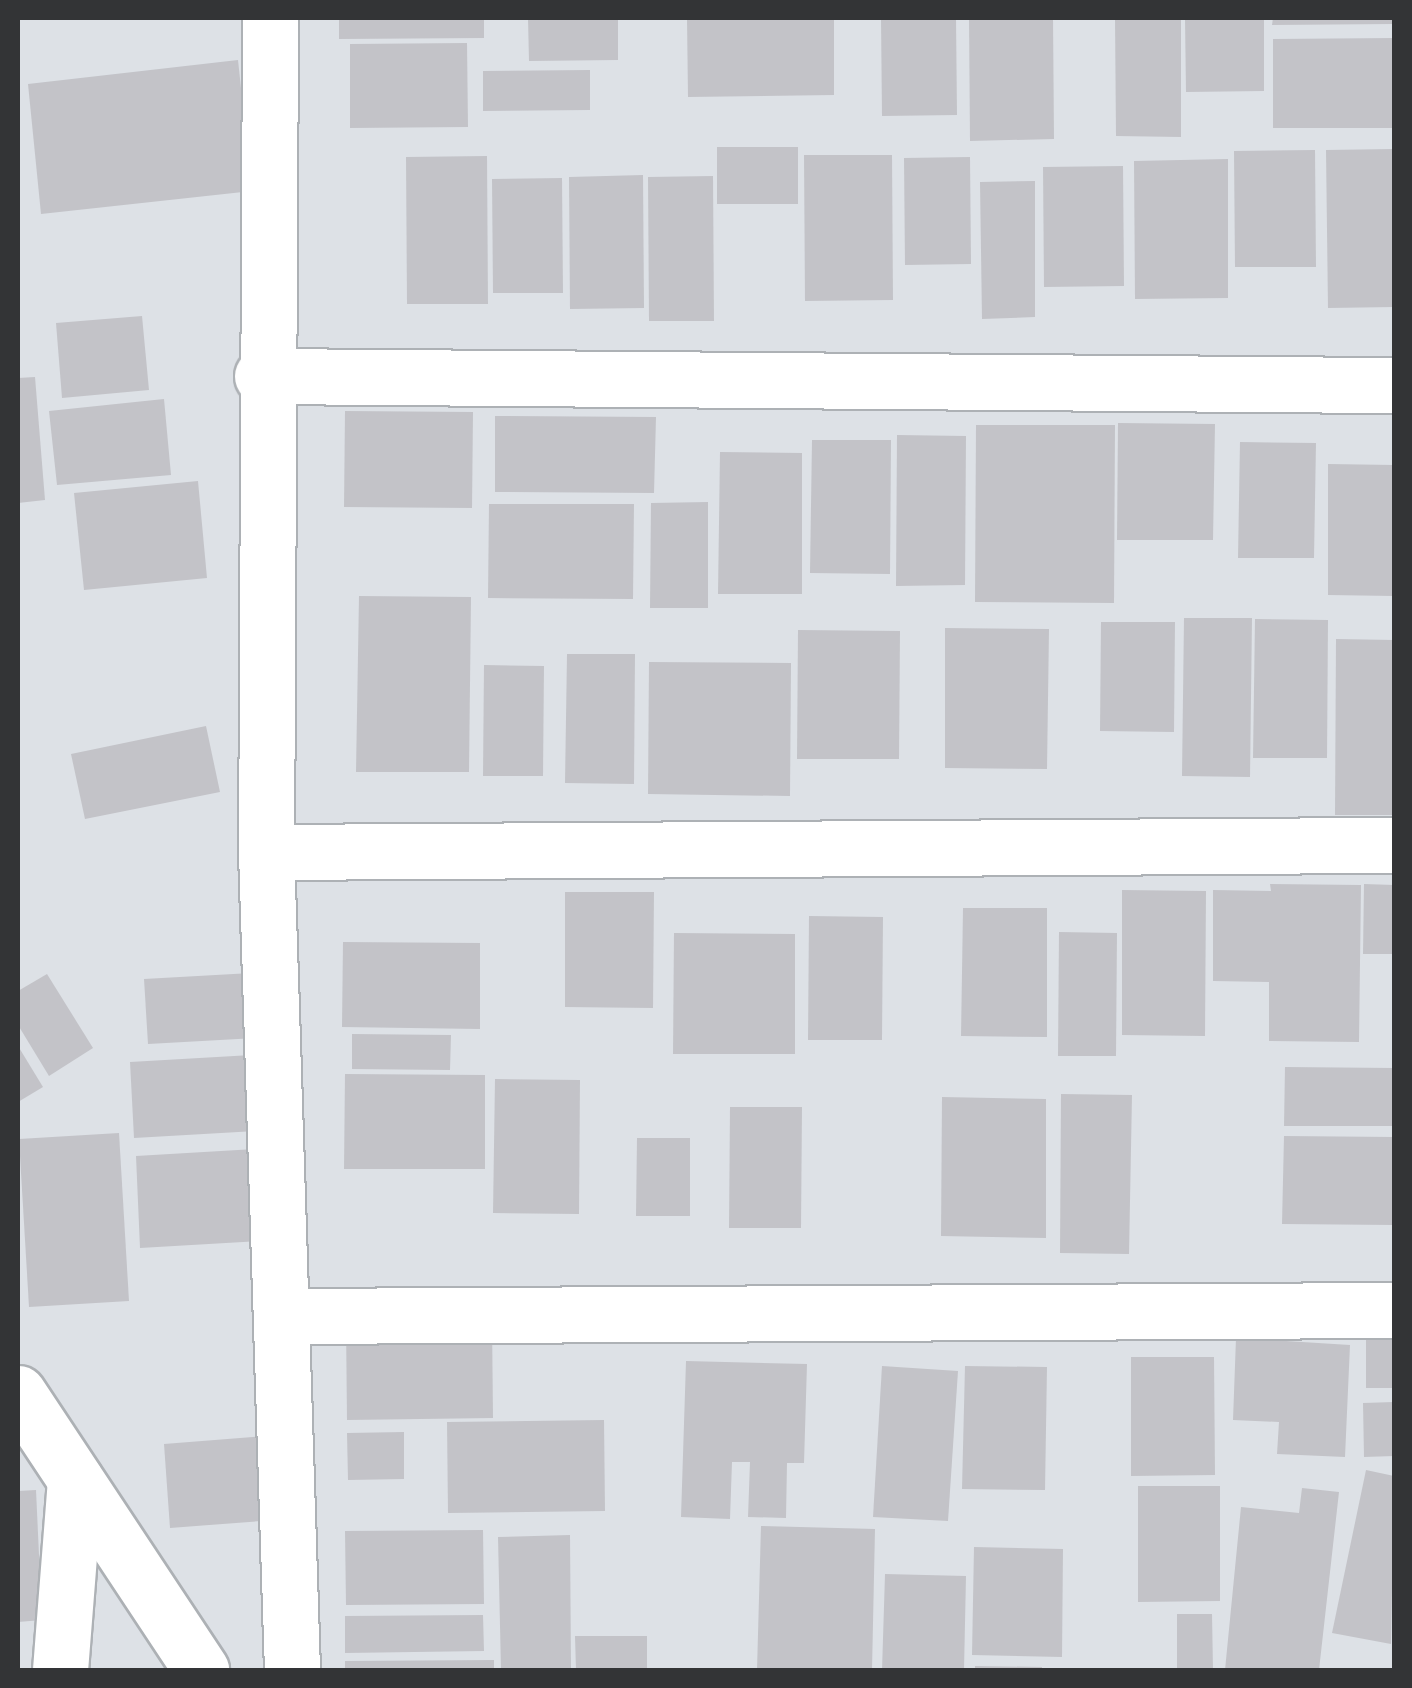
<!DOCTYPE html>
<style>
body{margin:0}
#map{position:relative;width:1412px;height:1688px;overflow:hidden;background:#dde1e6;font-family:Inter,sans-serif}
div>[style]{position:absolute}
.building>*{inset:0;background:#c3c3c8}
.roads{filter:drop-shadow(2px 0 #adb1b5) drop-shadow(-2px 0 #adb1b5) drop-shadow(0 2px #adb1b5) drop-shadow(0 -2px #adb1b5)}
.street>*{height:55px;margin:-27.5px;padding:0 27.5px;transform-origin:27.5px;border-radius:27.5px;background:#fff}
span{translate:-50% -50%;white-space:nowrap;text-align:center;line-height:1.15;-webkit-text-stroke:8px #eaeff3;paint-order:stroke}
.frame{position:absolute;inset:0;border:20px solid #333436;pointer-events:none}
</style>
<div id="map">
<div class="building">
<div style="clip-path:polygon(339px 18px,484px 18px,484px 38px,339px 39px)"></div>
<div style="clip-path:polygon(528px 18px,618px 18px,618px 60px,529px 61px)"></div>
<div style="clip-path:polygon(687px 18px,834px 18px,834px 95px,688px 97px)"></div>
<div style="clip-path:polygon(881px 18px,956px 18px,957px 115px,882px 116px)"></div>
<div style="clip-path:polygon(969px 18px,1053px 18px,1054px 139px,970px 141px)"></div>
<div style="clip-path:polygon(1115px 18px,1181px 18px,1181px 137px,1116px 136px)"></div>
<div style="clip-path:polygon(1185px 18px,1264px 18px,1264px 91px,1186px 92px)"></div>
<div style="clip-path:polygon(1273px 18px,1394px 18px,1394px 24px,1272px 25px)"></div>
<div style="clip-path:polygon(1394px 38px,1394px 128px,1273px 128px,1273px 39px)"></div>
<div style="clip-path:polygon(467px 43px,468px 127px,350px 128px,350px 44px)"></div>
<div style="clip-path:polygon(238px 60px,252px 191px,41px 214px,28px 84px)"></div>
<div style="clip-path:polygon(590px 70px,590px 110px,483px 111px,483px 71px)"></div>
<div style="clip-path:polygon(717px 147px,798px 147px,798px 204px,717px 204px)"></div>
<div style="clip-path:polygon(1394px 149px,1394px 307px,1328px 308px,1326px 150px)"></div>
<div style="clip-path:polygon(1315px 150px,1316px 267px,1235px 267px,1234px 151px)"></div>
<div style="clip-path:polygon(804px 155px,892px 155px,893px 300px,805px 301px)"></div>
<div style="clip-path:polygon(487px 156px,488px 304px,407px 304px,406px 157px)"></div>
<div style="clip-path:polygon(970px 157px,971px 264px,905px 265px,904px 158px)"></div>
<div style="clip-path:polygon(1228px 159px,1228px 298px,1135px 299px,1134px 161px)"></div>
<div style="clip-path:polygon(1123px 166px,1124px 286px,1044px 287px,1043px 167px)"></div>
<div style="clip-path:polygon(643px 175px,644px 308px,570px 309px,569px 177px)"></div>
<div style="clip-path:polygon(713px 176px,714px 321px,649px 321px,648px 177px)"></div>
<div style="clip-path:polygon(562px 178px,563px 293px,493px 293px,492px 179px)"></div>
<div style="clip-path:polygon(1035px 181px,1035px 317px,982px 319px,980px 182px)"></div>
<div style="clip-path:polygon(142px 316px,149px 390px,62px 398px,56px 323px)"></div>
<div style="clip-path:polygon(35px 377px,45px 500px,18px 503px,18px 378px)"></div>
<div style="clip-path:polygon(164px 399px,171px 475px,57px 485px,49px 411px)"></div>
<div style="clip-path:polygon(345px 411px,473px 412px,472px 508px,344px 507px)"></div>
<div style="clip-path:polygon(495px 416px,656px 417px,654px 493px,495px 492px)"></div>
<div style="clip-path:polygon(1118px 423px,1215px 424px,1213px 540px,1117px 540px)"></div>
<div style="clip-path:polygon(976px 425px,1115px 425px,1114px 603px,975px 602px)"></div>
<div style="clip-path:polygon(897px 435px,966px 436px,965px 585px,896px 586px)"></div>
<div style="clip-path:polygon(812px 440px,891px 440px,890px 574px,810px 573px)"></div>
<div style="clip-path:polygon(1240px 442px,1316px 443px,1314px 558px,1238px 558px)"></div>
<div style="clip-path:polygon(720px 452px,802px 453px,802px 594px,718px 594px)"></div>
<div style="clip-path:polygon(1328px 464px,1394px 465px,1394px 596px,1328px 595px)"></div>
<div style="clip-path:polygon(198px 481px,207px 578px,84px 590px,74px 493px)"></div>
<div style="clip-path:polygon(708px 502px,708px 608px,650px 608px,651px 503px)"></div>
<div style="clip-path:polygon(489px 504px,634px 504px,633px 599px,488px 598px)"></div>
<div style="clip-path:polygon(359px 596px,471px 597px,469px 772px,356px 772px)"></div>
<div style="clip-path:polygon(1184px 618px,1252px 618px,1250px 777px,1182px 776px)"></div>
<div style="clip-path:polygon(1255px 619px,1328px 620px,1327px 758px,1253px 758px)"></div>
<div style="clip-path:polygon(1101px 622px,1175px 622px,1174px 732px,1100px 731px)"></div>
<div style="clip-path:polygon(945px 628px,1049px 629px,1047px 769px,945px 768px)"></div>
<div style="clip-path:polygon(798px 630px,900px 631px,899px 759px,797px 759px)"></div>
<div style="clip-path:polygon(1336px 639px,1394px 640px,1394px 815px,1335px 815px)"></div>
<div style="clip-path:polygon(567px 654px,635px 654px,634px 784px,565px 783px)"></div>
<div style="clip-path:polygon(649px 662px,791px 663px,790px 796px,648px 794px)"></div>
<div style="clip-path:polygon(484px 665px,544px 666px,543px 776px,483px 776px)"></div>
<div style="clip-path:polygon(206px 726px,220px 792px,85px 819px,71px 754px)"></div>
<div style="clip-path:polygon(1270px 884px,1361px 885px,1359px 1042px,1269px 1041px,1269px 982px,1213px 981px,1213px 890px,1271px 891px)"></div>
<div style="clip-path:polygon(1364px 884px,1394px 885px,1394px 954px,1363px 954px)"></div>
<div style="clip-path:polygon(1122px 890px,1206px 891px,1205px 1036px,1122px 1035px)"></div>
<div style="clip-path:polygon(565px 892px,654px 892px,653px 1008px,565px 1007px)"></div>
<div style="clip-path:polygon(963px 908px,1047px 908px,1047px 1037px,961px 1036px)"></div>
<div style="clip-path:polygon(809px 916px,883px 917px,882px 1040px,808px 1040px)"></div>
<div style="clip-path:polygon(1059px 932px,1117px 933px,1116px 1056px,1058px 1056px)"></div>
<div style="clip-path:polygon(674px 933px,795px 934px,795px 1054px,673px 1054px)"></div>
<div style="clip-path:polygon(343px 942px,480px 943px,480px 1029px,342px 1027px)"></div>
<div style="clip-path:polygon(269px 972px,273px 1037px,148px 1044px,144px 979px)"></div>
<div style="clip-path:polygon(47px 974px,93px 1048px,49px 1076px,18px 1025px,18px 991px)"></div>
<div style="clip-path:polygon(352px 1034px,451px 1035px,450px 1070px,352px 1069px)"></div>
<div style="clip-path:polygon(18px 1046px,43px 1087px,18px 1102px)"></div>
<div style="clip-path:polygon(270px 1054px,274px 1130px,134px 1138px,130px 1062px)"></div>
<div style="clip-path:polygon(1285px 1067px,1394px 1068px,1394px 1126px,1284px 1126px)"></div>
<div style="clip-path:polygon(345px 1074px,485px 1075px,485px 1169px,344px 1169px)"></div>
<div style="clip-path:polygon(495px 1079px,580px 1080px,579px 1214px,493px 1213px)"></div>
<div style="clip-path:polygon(1061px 1094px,1132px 1095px,1129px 1254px,1060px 1253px)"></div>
<div style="clip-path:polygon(942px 1097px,1046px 1099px,1046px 1238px,941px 1236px)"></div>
<div style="clip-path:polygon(730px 1107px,802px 1107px,801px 1228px,729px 1228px)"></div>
<div style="clip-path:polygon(119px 1133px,129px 1301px,29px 1307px,19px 1139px)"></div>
<div style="clip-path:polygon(1284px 1136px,1394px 1137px,1394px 1225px,1282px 1224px)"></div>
<div style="clip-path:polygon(637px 1138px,690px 1138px,690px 1216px,636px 1216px)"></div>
<div style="clip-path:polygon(255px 1149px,260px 1241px,140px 1248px,136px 1156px)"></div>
<div style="clip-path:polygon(492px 1321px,493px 1418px,347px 1420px,346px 1322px)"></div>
<div style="clip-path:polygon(1366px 1335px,1394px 1335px,1394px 1388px,1366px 1388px)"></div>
<div style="clip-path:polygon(1236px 1338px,1350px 1345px,1345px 1457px,1277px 1454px,1279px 1422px,1233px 1420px)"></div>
<div style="clip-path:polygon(1131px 1357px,1214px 1357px,1215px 1475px,1131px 1476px)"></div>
<div style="clip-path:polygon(686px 1361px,807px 1364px,804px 1463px,787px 1463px,786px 1518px,748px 1517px,750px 1462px,732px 1462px,730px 1519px,681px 1517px)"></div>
<div style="clip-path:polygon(882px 1366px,958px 1371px,948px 1521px,873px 1517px)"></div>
<div style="clip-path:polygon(965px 1366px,1047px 1367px,1045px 1490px,962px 1489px)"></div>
<div style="clip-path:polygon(1394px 1402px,1394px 1456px,1364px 1457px,1363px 1403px)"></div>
<div style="clip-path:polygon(604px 1420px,605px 1511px,448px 1513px,447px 1422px)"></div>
<div style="clip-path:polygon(404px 1432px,404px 1479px,348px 1480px,347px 1433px)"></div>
<div style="clip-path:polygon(280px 1435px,287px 1519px,170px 1528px,164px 1444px)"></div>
<div style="clip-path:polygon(1366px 1470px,1394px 1476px,1391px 1644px,1332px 1633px)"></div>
<div style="clip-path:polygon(1138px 1486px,1220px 1486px,1220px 1601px,1138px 1602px)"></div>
<div style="clip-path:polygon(1302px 1488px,1339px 1492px,1319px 1670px,1225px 1670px,1241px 1507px,1299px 1513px)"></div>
<div style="clip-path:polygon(36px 1490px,42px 1620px,18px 1622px,18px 1491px)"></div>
<div style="clip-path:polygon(761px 1526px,875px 1529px,872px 1670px,757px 1670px)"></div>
<div style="clip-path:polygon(483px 1530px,484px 1604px,346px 1605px,345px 1531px)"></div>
<div style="clip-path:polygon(570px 1535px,571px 1670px,501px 1670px,498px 1537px)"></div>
<div style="clip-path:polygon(974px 1547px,1063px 1549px,1062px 1657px,972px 1655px)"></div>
<div style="clip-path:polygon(885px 1574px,966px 1576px,964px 1670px,882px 1670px)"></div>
<div style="clip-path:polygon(1177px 1614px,1212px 1614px,1213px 1670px,1177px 1670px)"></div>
<div style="clip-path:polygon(483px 1615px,484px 1651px,345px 1653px,345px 1616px)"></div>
<div style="clip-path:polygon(575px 1636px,647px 1636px,647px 1670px,576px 1670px)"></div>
<div style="clip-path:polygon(494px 1660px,494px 1670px,345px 1670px,345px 1661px)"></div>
<div style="clip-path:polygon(975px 1666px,1042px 1667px,1042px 1670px,975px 1670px)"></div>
</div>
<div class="roads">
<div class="street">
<div style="left:270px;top:18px;width:834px;rotate:90.27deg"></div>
<div style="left:266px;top:852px;width:818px;rotate:88.18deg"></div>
<div style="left:262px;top:376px;width:1132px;rotate:0.46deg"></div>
<div style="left:266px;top:852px;width:1128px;rotate:-0.36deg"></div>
<div style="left:286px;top:1316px;width:1108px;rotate:-0.31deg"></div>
<div style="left:18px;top:1393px;width:332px;rotate:56.5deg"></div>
<div style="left:60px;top:1670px;width:191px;rotate:-85.5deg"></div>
</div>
</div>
<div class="frame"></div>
</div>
